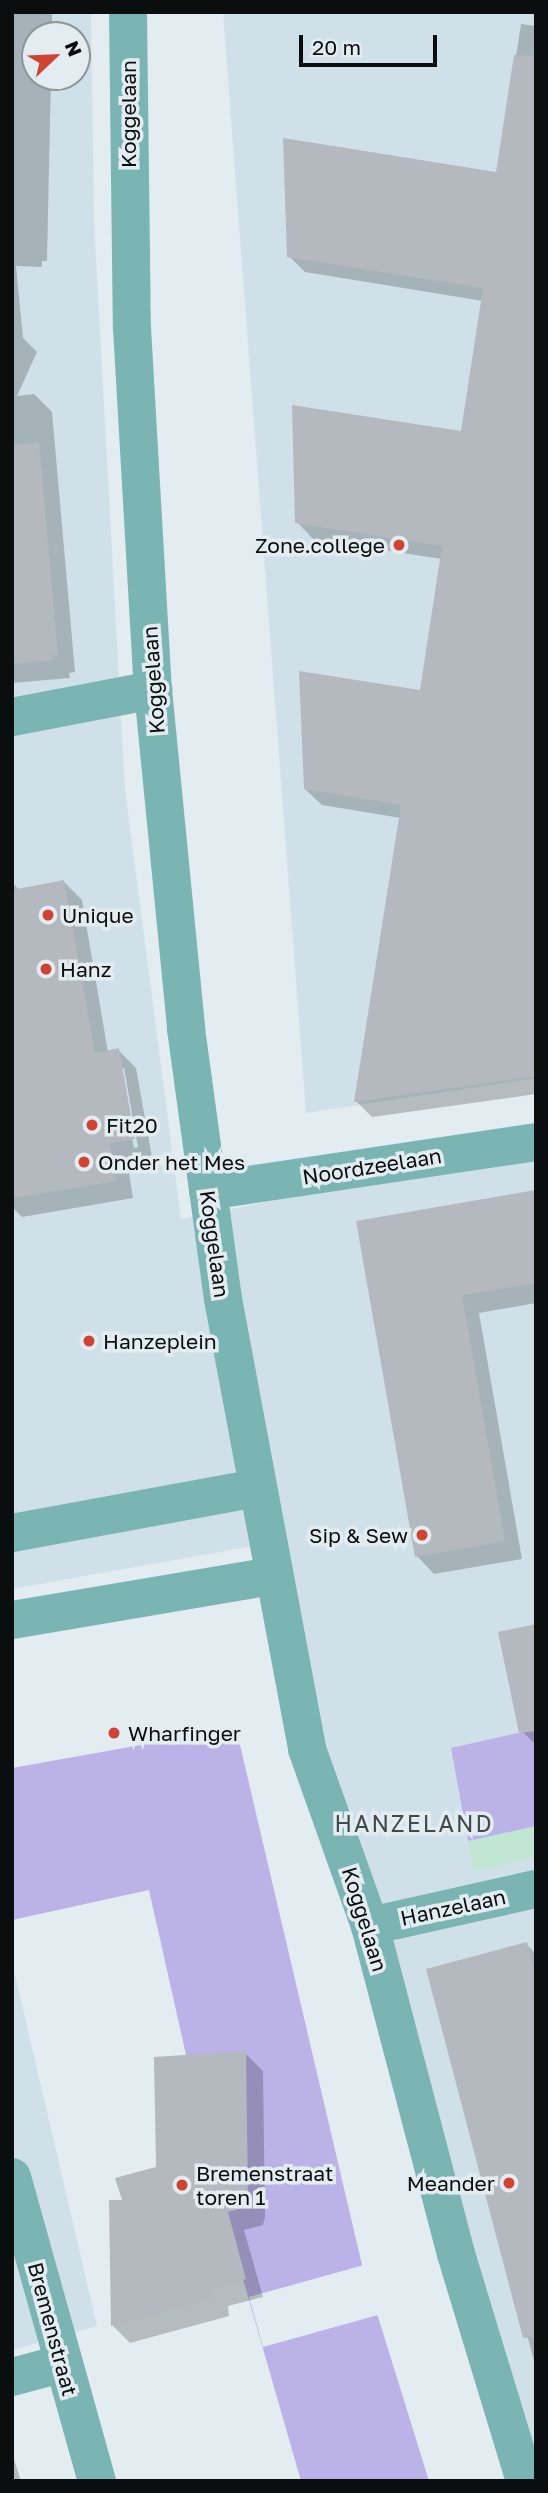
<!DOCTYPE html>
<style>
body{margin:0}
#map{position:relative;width:548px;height:2493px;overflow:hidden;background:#e3ecf0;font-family:"Golos Text",sans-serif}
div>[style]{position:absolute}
.built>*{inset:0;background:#cfe0e8}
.green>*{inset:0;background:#c1e6d1}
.water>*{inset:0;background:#bbb2e8}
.pier>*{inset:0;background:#e3ecf0}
.shadow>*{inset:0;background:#0003}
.building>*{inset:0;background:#b4b8bf}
.minor>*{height:38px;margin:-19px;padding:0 19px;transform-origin:19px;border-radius:19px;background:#7ab5b4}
.dots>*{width:19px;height:19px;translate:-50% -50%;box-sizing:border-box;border:4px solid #e3ecf0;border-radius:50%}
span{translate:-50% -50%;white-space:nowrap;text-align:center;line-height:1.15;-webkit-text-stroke:7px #e3ecf0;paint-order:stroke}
.street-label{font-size:21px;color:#0b0e0f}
.poi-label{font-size:21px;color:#0b0e0f}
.right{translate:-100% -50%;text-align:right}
.left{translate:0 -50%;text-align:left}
.neighbourhood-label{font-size:23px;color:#42494c;letter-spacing:2px}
.frame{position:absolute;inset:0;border:14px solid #0b0e0f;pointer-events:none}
.north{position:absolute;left:21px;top:21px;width:70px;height:70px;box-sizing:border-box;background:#e3ecf0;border:2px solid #8d9396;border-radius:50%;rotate:67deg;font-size:19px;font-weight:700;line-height:28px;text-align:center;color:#0b0e0f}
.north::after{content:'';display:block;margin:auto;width:24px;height:32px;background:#cf4330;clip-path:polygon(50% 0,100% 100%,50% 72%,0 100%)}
.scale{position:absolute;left:299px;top:35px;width:138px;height:32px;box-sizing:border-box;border:4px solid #0b0e0f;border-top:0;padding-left:9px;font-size:21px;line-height:24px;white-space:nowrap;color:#0b0e0f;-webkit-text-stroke:5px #e3ecf0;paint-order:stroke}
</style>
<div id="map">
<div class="built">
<div style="clip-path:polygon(evenodd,12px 12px,91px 12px,94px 221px,125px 790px,181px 1219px,536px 1148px,536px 2464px,264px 1544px,12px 1589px,12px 12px,35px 35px,77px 35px,77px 77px,35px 77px,35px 35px)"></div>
<div style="clip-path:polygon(223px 12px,536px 12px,536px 1078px,306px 1113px)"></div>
<div style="clip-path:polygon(12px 1962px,97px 2326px,12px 2350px)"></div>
</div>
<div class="green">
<div style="clip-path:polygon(536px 1826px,536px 1857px,473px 1871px,468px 1841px)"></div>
</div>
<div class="water">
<div style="clip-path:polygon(236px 1728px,362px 2265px,429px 2481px,301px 2481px,213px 2175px,149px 1890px,12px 1920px,12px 1768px)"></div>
<div style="clip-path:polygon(536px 1729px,536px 1826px,468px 1841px,451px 1748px)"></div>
</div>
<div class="pier">
<div style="clip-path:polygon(364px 2265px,378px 2315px,263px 2347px,249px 2297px)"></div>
</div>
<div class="shadow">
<div style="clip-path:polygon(12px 12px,52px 12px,52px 35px,35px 35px,35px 77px,51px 77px,47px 261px,42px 261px,42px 267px,16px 266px,23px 338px,37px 352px,17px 396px,34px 394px,52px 412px,75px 672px,69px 673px,70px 678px,12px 683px)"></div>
<div style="clip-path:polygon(521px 24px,536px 26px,536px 1094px,372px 1117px,356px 1101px,401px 818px,322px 805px,305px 789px,421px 692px,442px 559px,313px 539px,297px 522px,463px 433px,483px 301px,305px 272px,289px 256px,498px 174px)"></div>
<div style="clip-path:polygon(evenodd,64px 882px,82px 900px,108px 1052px,118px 1050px,136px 1068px,152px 1157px,127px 1161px,133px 1198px,22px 1217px,12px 1207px,12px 883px,20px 890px,64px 882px,120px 1068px,124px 1068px,138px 1147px,134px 1148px,120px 1068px)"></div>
<div style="clip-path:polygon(536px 1192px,536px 1303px,479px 1313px,522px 1559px,434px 1574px,417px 1556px,358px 1222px)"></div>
<div style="clip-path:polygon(536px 1626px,536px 1745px,520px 1729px)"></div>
<div style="clip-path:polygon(526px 1944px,536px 1954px,536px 2368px,428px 1971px)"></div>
<div style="clip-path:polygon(245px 2053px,263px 2071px,265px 2217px,263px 2225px,244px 2230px,263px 2297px,228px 2306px,229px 2316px,130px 2343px,112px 2325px,124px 2201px,158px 2168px)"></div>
<div style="clip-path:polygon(12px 2457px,14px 2459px,21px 2481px,12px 2481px)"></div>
</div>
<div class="building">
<div style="clip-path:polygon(514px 55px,536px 56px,536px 1076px,354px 1102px,401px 805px,304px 789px,299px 671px,420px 690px,442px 546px,295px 523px,292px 405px,461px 431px,483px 288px,287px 257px,283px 138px,496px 172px)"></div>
<div style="clip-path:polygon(39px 443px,58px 655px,52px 655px,53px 660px,12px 664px,12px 445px)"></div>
<div style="clip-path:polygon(64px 880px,95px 1053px,119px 1048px,135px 1139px,110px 1143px,116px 1181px,12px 1198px,12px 890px)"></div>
<div style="clip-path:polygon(536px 1190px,536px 1283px,462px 1295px,505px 1541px,415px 1557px,356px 1221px)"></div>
<div style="clip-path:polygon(536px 1624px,536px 1731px,519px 1733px,498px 1632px)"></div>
<div style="clip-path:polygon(527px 1942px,536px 1979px,536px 2337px,523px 2338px,426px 1969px)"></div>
<div style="clip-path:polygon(246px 2051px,248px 2198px,245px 2207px,228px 2212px,246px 2279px,211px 2289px,212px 2298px,111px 2326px,109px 2200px,122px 2200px,115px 2178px,156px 2167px,154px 2057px)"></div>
</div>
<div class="minor">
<div style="left:128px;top:12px;width:316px;rotate:89.3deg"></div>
<div style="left:132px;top:328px;width:363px;rotate:86.7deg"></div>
<div style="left:153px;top:690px;width:341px;rotate:84.4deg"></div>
<div style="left:186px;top:1029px;width:273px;rotate:82.2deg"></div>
<div style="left:223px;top:1299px;width:458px;rotate:79.4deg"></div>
<div style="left:307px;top:1749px;width:188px;rotate:70.4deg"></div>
<div style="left:370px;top:1926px;width:339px;rotate:75.3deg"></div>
<div style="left:456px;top:2254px;width:237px;rotate:73.1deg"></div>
<div style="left:12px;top:717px;width:144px;rotate:-10.8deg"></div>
<div style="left:208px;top:1191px;width:332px;rotate:-8.5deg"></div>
<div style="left:12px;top:1533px;width:249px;rotate:-10.4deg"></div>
<div style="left:12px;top:1620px;width:265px;rotate:-9.6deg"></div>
<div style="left:370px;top:1926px;width:170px;rotate:-12.6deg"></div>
<div style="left:12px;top:2177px;width:316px;rotate:74.4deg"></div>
<div style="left:12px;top:2377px;width:51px;rotate:-14.9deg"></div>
</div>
<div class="dots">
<div style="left:399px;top:545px;background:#cf4330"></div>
<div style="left:48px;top:915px;background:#cf4330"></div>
<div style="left:46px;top:969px;background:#cf4330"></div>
<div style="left:92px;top:1125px;background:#cf4330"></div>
<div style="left:84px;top:1162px;background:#cf4330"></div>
<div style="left:89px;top:1341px;background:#cf4330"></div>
<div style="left:422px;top:1535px;background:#cf4330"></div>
<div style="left:114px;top:1733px;background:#cf4330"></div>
<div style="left:509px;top:2183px;background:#cf4330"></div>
<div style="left:182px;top:2185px;background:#cf4330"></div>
</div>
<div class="street-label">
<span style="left:128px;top:114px;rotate:-90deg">Koggelaan</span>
<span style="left:153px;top:680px;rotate:-94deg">Koggelaan</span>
<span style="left:372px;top:1166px;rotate:-9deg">Noordzeelaan</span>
<span style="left:215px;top:1244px;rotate:82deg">Koggelaan</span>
<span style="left:453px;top:1907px;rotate:-12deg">Hanzelaan</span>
<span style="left:365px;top:1919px;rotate:73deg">Koggelaan</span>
<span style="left:53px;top:2329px;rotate:75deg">Bremenstraat</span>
</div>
<div class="poi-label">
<span class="right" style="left:385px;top:545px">Zone.college</span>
<span class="left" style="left:62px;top:915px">Unique</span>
<span class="left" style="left:60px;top:969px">Hanz</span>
<span class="left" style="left:106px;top:1125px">Fit20</span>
<span class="left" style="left:98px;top:1162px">Onder het Mes</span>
<span class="left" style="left:103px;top:1341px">Hanzeplein</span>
<span class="right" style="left:408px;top:1535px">Sip &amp; Sew</span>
<span class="left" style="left:128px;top:1733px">Wharfinger</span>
<span class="left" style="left:196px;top:2185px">Bremenstraat<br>toren 1</span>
<span class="right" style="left:495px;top:2183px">Meander</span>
</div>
<div class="neighbourhood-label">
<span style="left:414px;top:1823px">HANZELAND</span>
</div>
<div class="frame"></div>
<div class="north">N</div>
<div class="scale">20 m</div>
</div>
